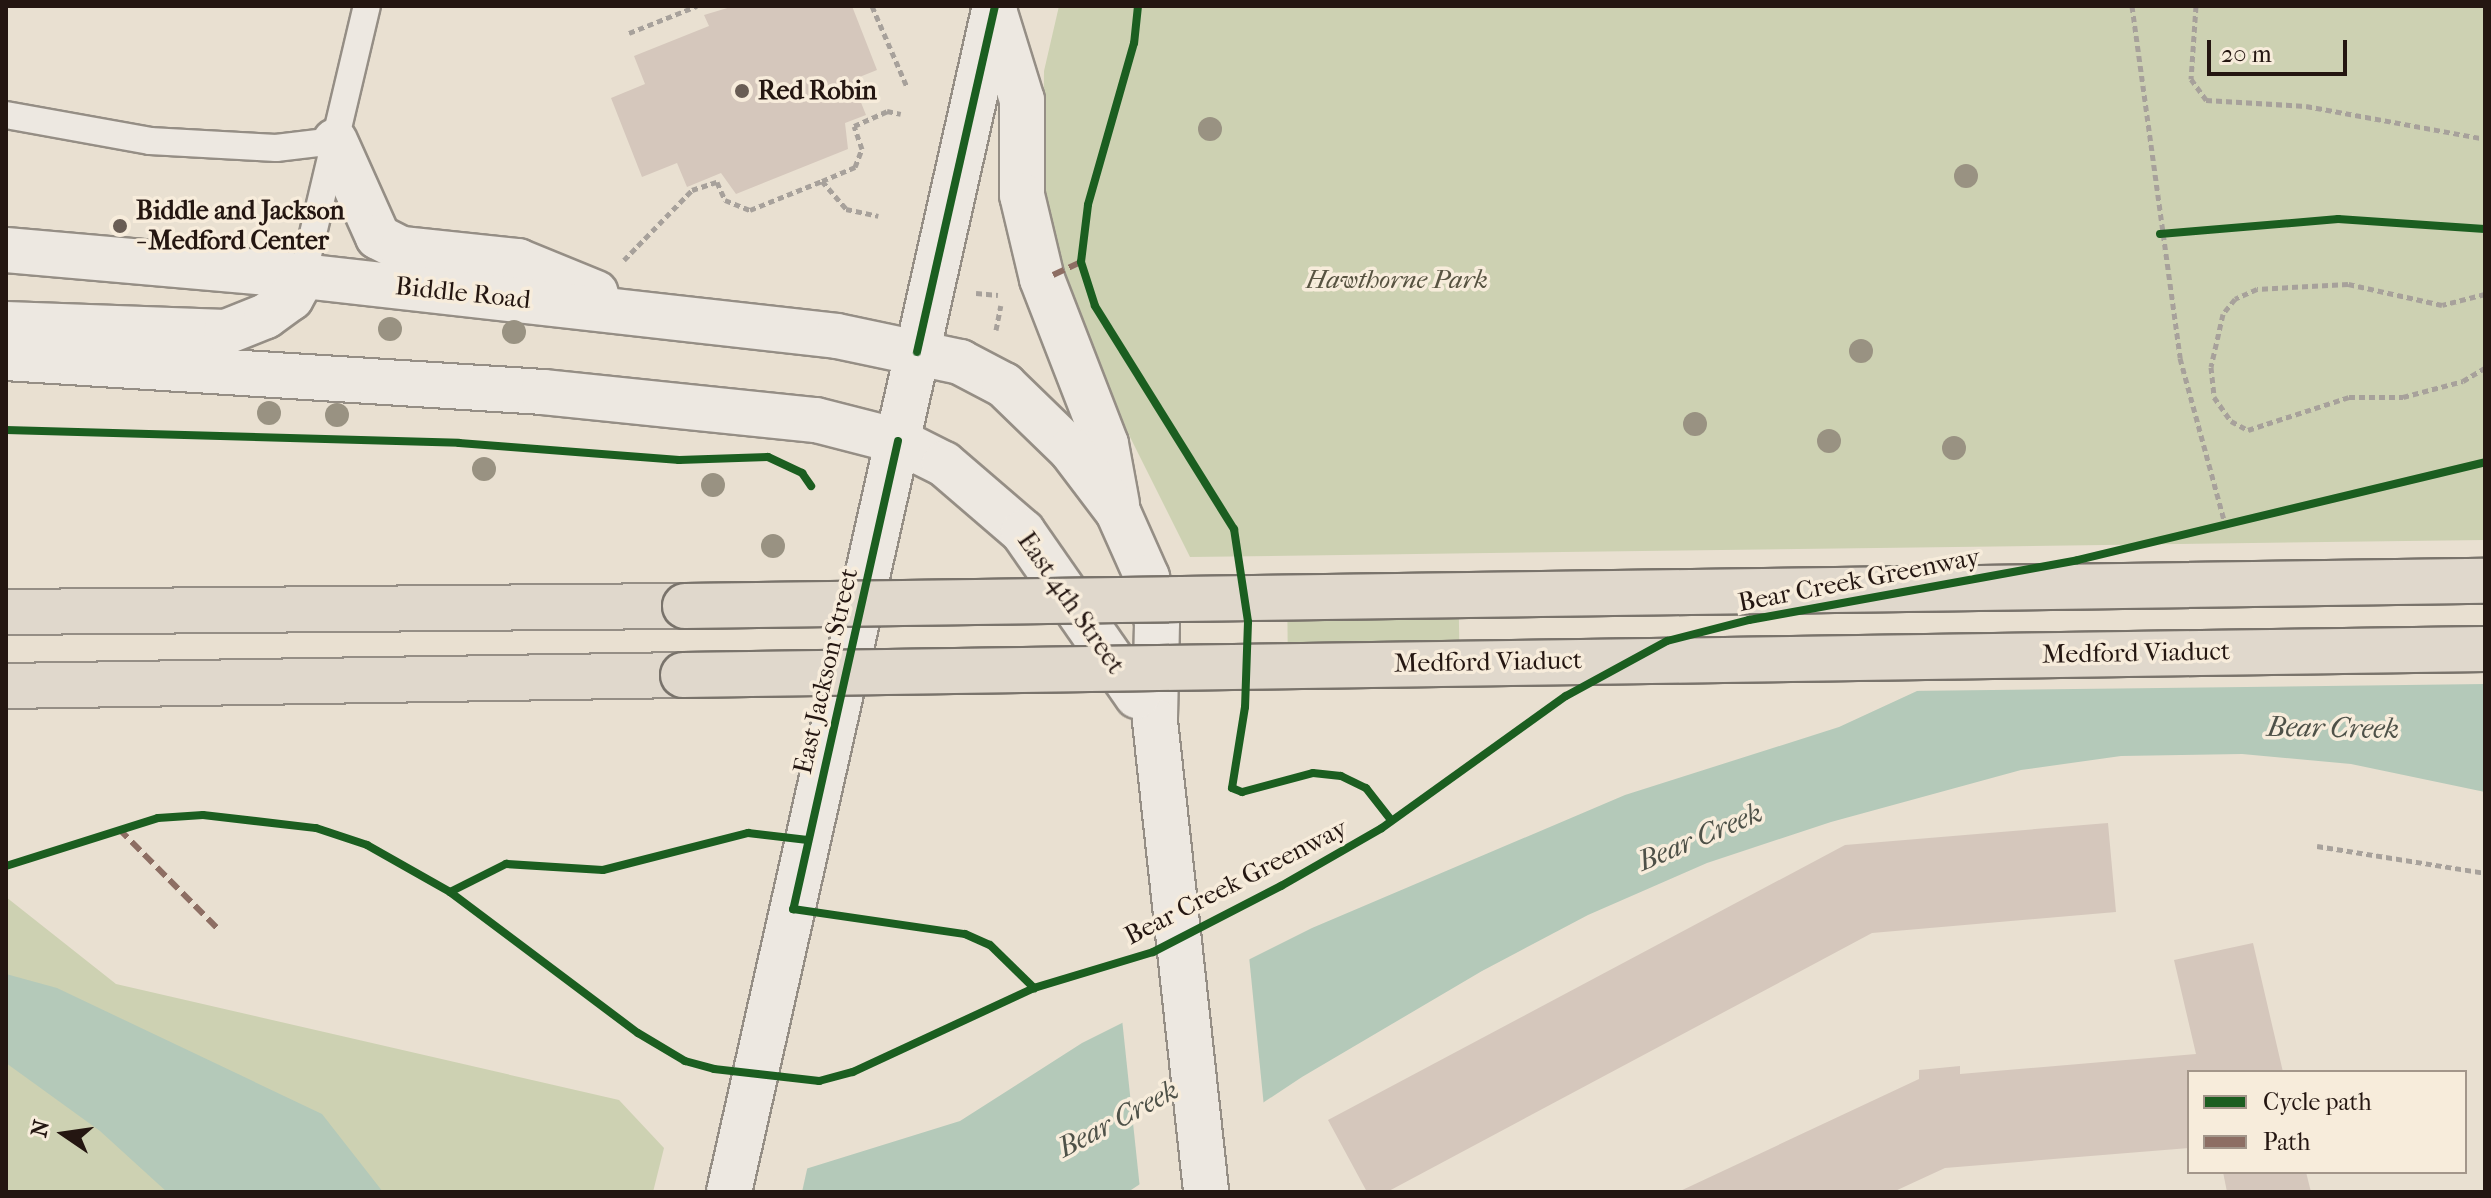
<!DOCTYPE html>
<style>
body{margin:0}
#map{position:relative;width:2491px;height:1198px;overflow:hidden;background:#e9e0d1;font-family:"IM FELL French Canon",serif}
div>[style]{position:absolute}
.green>*{inset:0;background:#cdd1b2}
.water>*{inset:0;background:#b4c9b9}
.pier>*{inset:0;background:#e9e0d1}
.building>*{inset:0;background:#d5c7bc}
.path>*{height:5px;margin-top:-2.5px;transform-origin:0;background:repeating-linear-gradient(90deg,#a7a19b 0 6px,transparent 0 10px)}
.roads{filter:drop-shadow(2px 0 #958e85) drop-shadow(-2px 0 #958e85) drop-shadow(0 2px #958e85) drop-shadow(0 -2px #958e85)}
.lane>*{height:26px;margin:-13px;padding:0 13px;transform-origin:13px;border-radius:13px;background:#ede8e1}
.secondary>*{height:44px;margin:-22px;padding:0 22px;transform-origin:22px;border-radius:22px;background:#ede8e1}
.highway>*{height:44px;margin:-22px;padding:0 22px;transform-origin:22px;border-radius:22px;background:#e0d8cc}
.bridges{filter:drop-shadow(2px 0 #79736b) drop-shadow(-2px 0 #79736b) drop-shadow(0 2px #79736b) drop-shadow(0 -2px #79736b)}
.highway-bridge>*{height:44px;margin:-22px;padding:0 22px;transform-origin:22px;border-radius:22px;background:#e0d8cc}
.quiet>*{height:6px;margin-top:-3px;transform-origin:0;background:repeating-linear-gradient(90deg,#8d6e63 0 12px,transparent 0 18px)}
.cycleway>*{height:8px;margin:-4px;padding:0 4px;transform-origin:4px;border-radius:4px;background:#1b5e20}
.trees>*{width:24px;height:24px;margin:-12px;border-radius:50%;background:#999282}
.dots>*{width:22px;height:22px;translate:-50% -50%;box-sizing:border-box;border:4px solid #f7ecdb;border-radius:50%}
span{translate:-50% -50%;white-space:nowrap;text-align:center;line-height:1.15;-webkit-text-stroke:7px #f7ecdb;paint-order:stroke}
.poi-label{font-size:26px;color:#241611;font-weight:700}
.left{translate:0 -50%;text-align:left}
.park-label{font-size:26px;color:#575341;font-style:italic}
.street-label{font-size:26px;color:#241611}
.water-label{font-size:28px;color:#4e5148;font-style:italic}
.frame{position:absolute;inset:0;border:8px solid #241611;pointer-events:none}
.legend{position:absolute;left:2187px;top:1070px;width:280px;height:104px;box-sizing:border-box;background:#f7ecdb;border:2px solid #a3968a;margin:0;padding:10px 14px;list-style:none;font-size:24px;color:#241611}
.legend li{display:flex;align-items:center;gap:16px;height:40px}
.legend b{width:40px;border:2px solid #a3968a}
.north{position:absolute;left:24px;top:1094px;width:80px;height:80px;-webkit-text-stroke:6px #f7ecdb;paint-order:stroke;rotate:283deg;font-size:22px;font-weight:700;line-height:32px;text-align:center;color:#241611}
.north::after{content:'';display:block;margin:auto;width:28px;height:36px;background:#241611;clip-path:polygon(50% 0,100% 100%,50% 72%,0 100%)}
.scale{position:absolute;left:2207px;top:40px;width:140px;height:36px;box-sizing:border-box;border:4px solid #241611;border-top:0;padding-left:10px;font-size:24px;line-height:28px;white-space:nowrap;color:#241611;-webkit-text-stroke:6px #f7ecdb;paint-order:stroke}
</style>
<div id="map">
<div class="green">
<div style="clip-path:polygon(1059px 6px,2485px 6px,2485px 540px,1190px 557px,1093px 363px,1065px 293px,1043px 198px,1044px 71px)"></div>
<div style="clip-path:polygon(1458px 571px,1460px 681px,1288px 683px,1287px 574px)"></div>
<div style="clip-path:polygon(6px 897px,116px 984px,619px 1100px,664px 1148px,653px 1192px,6px 1192px)"></div>
</div>
<div class="water">
<div style="clip-path:polygon(2485px 662px,2485px 792px,2351px 764px,2242px 754px,2121px 756px,2021px 770px,1831px 822px,1707px 863px,1588px 915px,1482px 971px,1302px 1077px,1128px 1192px,731px 1192px,960px 1121px,1082px 1043px,1312px 928px,1625px 795px,1839px 727px,1943px 679px)"></div>
<div style="clip-path:polygon(6px 974px,57px 988px,322px 1114px,383px 1192px,167px 1192px,100px 1131px,6px 1063px)"></div>
</div>
<div class="pier">
<div style="clip-path:polygon(2485px 658px,2485px 684px,1907px 691px,1941px 675px)"></div>
<div style="clip-path:polygon(1249px 956px,1264px 1107px,1140px 1189px,1122px 1019px)"></div>
<div style="clip-path:polygon(808px 1165px,802px 1192px,727px 1192px,730px 1188px)"></div>
</div>
<div class="building">
<div style="clip-path:polygon(734px 6px,852px 6px,877px 70px,852px 80px,866px 115px,845px 123px,848px 149px,736px 194px,721px 173px,687px 187px,677px 163px,642px 177px,611px 98px,645px 84px,634px 56px,709px 26px,704px 15px)"></div>
<div style="clip-path:polygon(2108px 823px,2116px 912px,1872px 933px,1387px 1192px,1367px 1192px,1328px 1120px,1845px 845px)"></div>
<div style="clip-path:polygon(2253px 943px,2283px 1072px,2189px 1072px,2189px 1148px,1945px 1168px,1893px 1192px,1678px 1192px,1919px 1079px,1919px 1070px,1960px 1066px,1960px 1074px,2196px 1054px,2174px 960px)"></div>
<div style="clip-path:polygon(2223px 1172px,2306px 1172px,2311px 1192px,2227px 1192px)"></div>
</div>
<div class="path">
<div style="left:872px;top:6px;width:88px;rotate:66.6deg"></div>
<div style="left:2132px;top:6px;width:355px;rotate:82.2deg"></div>
<div style="left:2180px;top:358px;width:172px;rotate:74.8deg"></div>
<div style="left:2196px;top:6px;width:73px;rotate:93.9deg"></div>
<div style="left:2191px;top:79px;width:26px;rotate:54deg"></div>
<div style="left:2206px;top:100px;width:100px;rotate:3.4deg"></div>
<div style="left:2306px;top:106px;width:182px;rotate:10.4deg"></div>
<div style="left:629px;top:33px;width:73px;rotate:-21.7deg"></div>
<div style="left:822px;top:181px;width:36px;rotate:-23deg"></div>
<div style="left:855px;top:167px;width:19px;rotate:-69deg"></div>
<div style="left:862px;top:149px;width:24px;rotate:-109deg"></div>
<div style="left:854px;top:126px;width:36px;rotate:-24deg"></div>
<div style="left:887px;top:111px;width:14px;rotate:12deg"></div>
<div style="left:624px;top:260px;width:98px;rotate:-45.8deg"></div>
<div style="left:692px;top:190px;width:26px;rotate:-18deg"></div>
<div style="left:717px;top:182px;width:20px;rotate:66deg"></div>
<div style="left:725px;top:200px;width:27px;rotate:22deg"></div>
<div style="left:750px;top:210px;width:78px;rotate:-21.9deg"></div>
<div style="left:822px;top:181px;width:37px;rotate:49deg"></div>
<div style="left:846px;top:209px;width:33px;rotate:12deg"></div>
<div style="left:976px;top:293px;width:22px;rotate:5deg"></div>
<div style="left:2485px;top:294px;width:44px;rotate:165.7deg"></div>
<div style="left:2442px;top:305px;width:96px;rotate:-167.4deg"></div>
<div style="left:2348px;top:284px;width:91px;rotate:176.9deg"></div>
<div style="left:2257px;top:289px;width:24px;rotate:156deg"></div>
<div style="left:2235px;top:299px;width:19px;rotate:129deg"></div>
<div style="left:2223px;top:314px;width:54px;rotate:102.8deg"></div>
<div style="left:2211px;top:367px;width:30px;rotate:84deg"></div>
<div style="left:2214px;top:397px;width:29px;rotate:55deg"></div>
<div style="left:2231px;top:421px;width:19px;rotate:28deg"></div>
<div style="left:2248px;top:430px;width:106px;rotate:-18.1deg"></div>
<div style="left:2349px;top:397px;width:54px"></div>
<div style="left:2403px;top:397px;width:62px;rotate:-14.9deg"></div>
<div style="left:2463px;top:381px;width:26px;rotate:-31deg"></div>
<div style="left:996px;top:330px;width:25px;rotate:-79deg"></div>
<div style="left:2317px;top:846px;width:170px;rotate:9.1deg"></div>
</div>
<div class="roads">
<div class="lane">
<div style="left:6px;top:115px;width:146px;rotate:10.2deg"></div>
<div style="left:150px;top:141px;width:126px;rotate:3.2deg"></div>
<div style="left:276px;top:148px;width:59px;rotate:-6.8deg"></div>
<div style="left:303px;top:276px;width:277px;rotate:-76.7deg"></div>
</div>
<div class="secondary">
<div style="left:995px;top:13px;width:91px;rotate:72.8deg"></div>
<div style="left:1022px;top:100px;width:95px;rotate:90deg"></div>
<div style="left:1022px;top:195px;width:86px;rotate:76.6deg"></div>
<div style="left:1042px;top:279px;width:177px;rotate:68.8deg"></div>
<div style="left:1106px;top:444px;width:61px;rotate:79.6deg"></div>
<div style="left:335px;top:141px;width:105px;rotate:65.9deg"></div>
<div style="left:378px;top:237px;width:27px;rotate:27deg"></div>
<div style="left:402px;top:249px;width:117px;rotate:5.9deg"></div>
<div style="left:518px;top:261px;width:84px;rotate:22.3deg"></div>
<div style="left:6px;top:250px;width:298px;rotate:5deg"></div>
<div style="left:303px;top:276px;width:537px;rotate:6.41deg"></div>
<div style="left:837px;top:336px;width:126px;rotate:11.9deg"></div>
<div style="left:960px;top:362px;width:50px;rotate:27.6deg"></div>
<div style="left:1004px;top:385px;width:93px;rotate:44.1deg"></div>
<div style="left:1071px;top:450px;width:78px;rotate:52.8deg"></div>
<div style="left:1118px;top:512px;width:71px;rotate:66deg"></div>
<div style="left:1147px;top:577px;width:47px;rotate:77.7deg"></div>
<div style="left:1157px;top:623px;width:98px;rotate:91.2deg"></div>
<div style="left:1155px;top:721px;width:474px;rotate:83.8deg"></div>
<div style="left:6px;top:324px;width:220px;rotate:2.1deg"></div>
<div style="left:226px;top:332px;width:43px;rotate:-21.8deg"></div>
<div style="left:266px;top:316px;width:31px;rotate:-36deg"></div>
<div style="left:291px;top:298px;width:25px;rotate:-61deg"></div>
<div style="left:6px;top:358px;width:538px;rotate:3.62deg"></div>
<div style="left:543px;top:392px;width:274px;rotate:5.9deg"></div>
<div style="left:816px;top:420px;width:85px;rotate:14.4deg"></div>
<div style="left:898px;top:441px;width:51px;rotate:26.6deg"></div>
<div style="left:944px;top:464px;width:104px;rotate:40.7deg"></div>
<div style="left:1023px;top:532px;width:200px;rotate:55.2deg"></div>
<div style="left:729px;top:1192px;width:1215px;rotate:-77.36deg"></div>
</div>
<div class="highway">
<div style="left:6px;top:612px;width:679px;rotate:-0.51deg"></div>
<div style="left:6px;top:686px;width:677px;rotate:-0.93deg"></div>
</div>
</div>
<div class="bridges">
<div class="highway-bridge">
<div style="left:685px;top:606px;width:1800px;rotate:-0.8deg"></div>
<div style="left:683px;top:675px;width:1802px;rotate:-0.83deg"></div>
</div>
</div>
<div class="quiet">
<div style="left:1053px;top:275px;width:31px;rotate:-25deg"></div>
<div style="left:119px;top:829px;width:141px;rotate:45.3deg"></div>
</div>
<div class="cycleway">
<div style="left:1138px;top:6px;width:37px;rotate:96deg"></div>
<div style="left:1134px;top:43px;width:168px;rotate:105.9deg"></div>
<div style="left:1088px;top:205px;width:57px;rotate:97deg"></div>
<div style="left:1081px;top:262px;width:46px;rotate:72.3deg"></div>
<div style="left:1095px;top:306px;width:263px;rotate:58.1deg"></div>
<div style="left:1234px;top:529px;width:94px;rotate:81.4deg"></div>
<div style="left:1248px;top:622px;width:85px;rotate:92deg"></div>
<div style="left:1245px;top:707px;width:82px;rotate:99.1deg"></div>
<div style="left:1232px;top:788px;width:11px;rotate:22deg"></div>
<div style="left:1242px;top:792px;width:73px;rotate:-15deg"></div>
<div style="left:1313px;top:773px;width:28px;rotate:6deg"></div>
<div style="left:1341px;top:776px;width:28px;rotate:26deg"></div>
<div style="left:1366px;top:788px;width:41px;rotate:52deg"></div>
<div style="left:2160px;top:234px;width:179px;rotate:-4.8deg"></div>
<div style="left:2338px;top:219px;width:147px;rotate:3.9deg"></div>
<div style="left:917px;top:352px;width:355px;rotate:-77.3deg"></div>
<div style="left:6px;top:430px;width:453px;rotate:1.6deg"></div>
<div style="left:459px;top:443px;width:221px;rotate:4.4deg"></div>
<div style="left:679px;top:460px;width:89px;rotate:-1.9deg"></div>
<div style="left:768px;top:457px;width:38px;rotate:25deg"></div>
<div style="left:802px;top:473px;width:16px;rotate:55deg"></div>
<div style="left:898px;top:441px;width:480px;rotate:102.6deg"></div>
<div style="left:793px;top:909px;width:174px;rotate:8.3deg"></div>
<div style="left:965px;top:934px;width:27px;rotate:24deg"></div>
<div style="left:990px;top:945px;width:62px;rotate:44.3deg"></div>
<div style="left:6px;top:866px;width:159px;rotate:-17.5deg"></div>
<div style="left:158px;top:818px;width:45px;rotate:-3.8deg"></div>
<div style="left:203px;top:815px;width:114px;rotate:6.6deg"></div>
<div style="left:316px;top:828px;width:54px;rotate:18.4deg"></div>
<div style="left:367px;top:845px;width:95px;rotate:29.5deg"></div>
<div style="left:450px;top:892px;width:235px;rotate:36.9deg"></div>
<div style="left:638px;top:1033px;width:55px;rotate:30.8deg"></div>
<div style="left:685px;top:1061px;width:30px;rotate:15deg"></div>
<div style="left:714px;top:1069px;width:106px;rotate:6.5deg"></div>
<div style="left:819px;top:1081px;width:35px;rotate:-15deg"></div>
<div style="left:853px;top:1072px;width:200px;rotate:-24.9deg"></div>
<div style="left:1034px;top:988px;width:124px;rotate:-16.8deg"></div>
<div style="left:1153px;top:952px;width:144px;rotate:-27.3deg"></div>
<div style="left:1281px;top:886px;width:116px;rotate:-29.9deg"></div>
<div style="left:1382px;top:828px;width:226px;rotate:-35.7deg"></div>
<div style="left:1566px;top:696px;width:115px;rotate:-28.6deg"></div>
<div style="left:1667px;top:641px;width:85px;rotate:-14.4deg"></div>
<div style="left:1749px;top:620px;width:334px;rotate:-10.3deg"></div>
<div style="left:2078px;top:560px;width:419px;rotate:-13.5deg"></div>
<div style="left:450px;top:892px;width:63px;rotate:-26.6deg"></div>
<div style="left:506px;top:864px;width:97px;rotate:3.5deg"></div>
<div style="left:603px;top:870px;width:150px;rotate:-14.3deg"></div>
<div style="left:748px;top:833px;width:60px;rotate:6.7deg"></div>
</div>
<div class="trees">
<div style="left:1210px;top:129px"></div>
<div style="left:1966px;top:176px"></div>
<div style="left:390px;top:329px"></div>
<div style="left:514px;top:332px"></div>
<div style="left:1861px;top:351px"></div>
<div style="left:269px;top:413px"></div>
<div style="left:337px;top:415px"></div>
<div style="left:1695px;top:424px"></div>
<div style="left:1829px;top:441px"></div>
<div style="left:1954px;top:448px"></div>
<div style="left:484px;top:469px"></div>
<div style="left:713px;top:485px"></div>
<div style="left:773px;top:546px"></div>
</div>
<div class="dots">
<div style="left:742px;top:91px;background:#695d54"></div>
<div style="left:120px;top:226px;background:#695d54"></div>
</div>
<div class="poi-label">
<span class="left" style="left:758px;top:91px">Red Robin</span>
<span class="left" style="left:136px;top:226px">Biddle and Jackson<br>- Medford Center</span>
</div>
<div class="park-label">
<span style="left:1397px;top:280px">Hawthorne Park</span>
</div>
<div class="street-label">
<span style="left:463px;top:293px;rotate:6deg">Biddle Road</span>
<span style="left:1859px;top:580px;rotate:-11deg">Bear Creek Greenway</span>
<span style="left:1071px;top:603px;rotate:55deg">East 4th Street</span>
<span style="left:2136px;top:653px;rotate:-1deg">Medford Viaduct</span>
<span style="left:1488px;top:662px;rotate:-1deg">Medford Viaduct</span>
<span style="left:826px;top:671px;rotate:-77deg">East Jackson Street</span>
<span style="left:1236px;top:882px;rotate:-27deg">Bear Creek Greenway</span>
</div>
<div class="water-label">
<span style="left:2333px;top:728px;rotate:1deg">Bear Creek</span>
<span style="left:1700px;top:837px;rotate:-23deg">Bear Creek</span>
<span style="left:1118px;top:1119px;rotate:-28deg">Bear Creek</span>
</div>
<div class="frame"></div>
<ul class="legend">
<li><b style="height:10px;background:#1b5e20"></b>Cycle path</li>
<li><b style="height:10px;background:#8d6e63"></b>Path</li>
</ul>
<div class="north">N</div>
<div class="scale">20 m</div>
</div>
